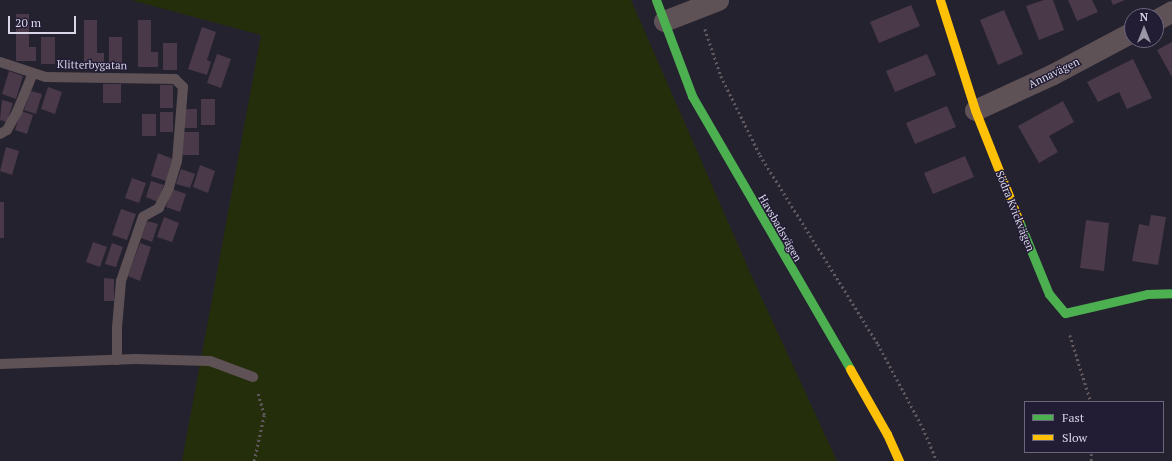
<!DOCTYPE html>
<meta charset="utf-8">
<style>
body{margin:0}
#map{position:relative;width:1172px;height:461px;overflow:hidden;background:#25222f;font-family:"PT Serif",serif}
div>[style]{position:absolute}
.green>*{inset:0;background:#252e0b}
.building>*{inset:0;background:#4a3948}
.path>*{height:2.5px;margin-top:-1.25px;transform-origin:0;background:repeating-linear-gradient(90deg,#61595f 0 2px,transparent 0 5px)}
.lane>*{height:10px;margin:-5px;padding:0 5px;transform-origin:5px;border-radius:5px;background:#5f5256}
.street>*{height:21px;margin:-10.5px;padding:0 10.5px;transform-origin:10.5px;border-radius:10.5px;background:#5f5256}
.fast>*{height:9px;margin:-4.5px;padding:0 4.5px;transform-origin:4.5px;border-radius:4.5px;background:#4caf50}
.slow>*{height:9px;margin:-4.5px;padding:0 4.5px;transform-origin:4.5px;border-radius:4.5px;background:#ffc107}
span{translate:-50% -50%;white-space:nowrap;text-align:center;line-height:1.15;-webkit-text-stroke:3px #221c35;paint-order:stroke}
.street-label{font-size:11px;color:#d9d6e7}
.legend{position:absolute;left:1024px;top:401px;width:140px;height:52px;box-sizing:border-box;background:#221c35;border:1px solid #6b667c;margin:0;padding:5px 7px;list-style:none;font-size:12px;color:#d9d6e7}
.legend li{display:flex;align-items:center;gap:8px;height:20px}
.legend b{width:20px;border:1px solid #6b667c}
.north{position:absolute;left:1124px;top:8px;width:40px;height:40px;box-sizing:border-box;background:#221c35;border:1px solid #6b667c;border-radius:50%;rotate:0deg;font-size:11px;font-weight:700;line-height:16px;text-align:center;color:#d9d6e7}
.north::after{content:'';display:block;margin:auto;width:14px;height:18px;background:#9a97a7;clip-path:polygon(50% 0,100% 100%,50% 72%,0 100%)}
.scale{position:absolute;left:8px;top:16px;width:68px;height:18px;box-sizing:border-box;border:2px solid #d9d6e7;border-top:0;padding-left:5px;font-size:12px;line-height:14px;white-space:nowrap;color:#d9d6e7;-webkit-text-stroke:3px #221c35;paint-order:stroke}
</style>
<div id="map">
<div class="green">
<div style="clip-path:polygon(131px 0,631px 0,753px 279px,837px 461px,182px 461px,261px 35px)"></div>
</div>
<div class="building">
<div style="clip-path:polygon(1044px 0,1053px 0,1064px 30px,1039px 40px,1026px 6px)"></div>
<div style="clip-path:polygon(1068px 0,1092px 0,1098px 12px,1077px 21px)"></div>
<div style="clip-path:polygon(1111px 0,1125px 0,1113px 5px)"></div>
<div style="clip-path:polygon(911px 5px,920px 26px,879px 43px,870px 22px)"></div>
<div style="clip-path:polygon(1004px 10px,1023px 54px,998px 65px,980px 20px)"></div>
<div style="clip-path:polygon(16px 14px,29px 14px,29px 47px,36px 47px,36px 61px,16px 61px)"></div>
<div style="clip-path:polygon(84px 20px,97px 20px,97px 53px,104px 53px,104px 67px,84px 67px)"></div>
<div style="clip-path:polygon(138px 20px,151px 20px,151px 52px,158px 52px,158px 67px,138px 67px)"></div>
<div style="clip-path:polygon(202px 27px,216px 32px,207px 60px,211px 62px,207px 75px,188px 69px)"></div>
<div style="clip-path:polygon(41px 37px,55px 37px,55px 64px,41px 64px)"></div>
<div style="clip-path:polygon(109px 37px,122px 37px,122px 70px,109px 70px)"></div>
<div style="clip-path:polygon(1172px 42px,1172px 77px,1157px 50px)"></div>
<div style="clip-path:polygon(163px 43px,177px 43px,177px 70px,163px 70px)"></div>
<div style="clip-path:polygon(217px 54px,231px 59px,221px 88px,207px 83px)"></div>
<div style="clip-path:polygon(927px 54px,936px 75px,895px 92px,886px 71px)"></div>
<div style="clip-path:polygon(1133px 59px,1152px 98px,1127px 109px,1119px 92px,1098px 102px,1087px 82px)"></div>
<div style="clip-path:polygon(9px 71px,23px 76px,16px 99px,2px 94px)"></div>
<div style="clip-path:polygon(103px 84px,121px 84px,121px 103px,103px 103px)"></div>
<div style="clip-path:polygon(160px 85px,173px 85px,173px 108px,160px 108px)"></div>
<div style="clip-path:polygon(48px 87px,62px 92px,55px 114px,41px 109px)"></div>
<div style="clip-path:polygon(31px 91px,42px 94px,36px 114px,24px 110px)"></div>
<div style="clip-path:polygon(201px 99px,215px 99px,215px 125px,201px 125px)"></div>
<div style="clip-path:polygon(2px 100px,13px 103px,7px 122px,0 120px)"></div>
<div style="clip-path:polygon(1063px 101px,1074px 122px,1049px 136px,1058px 152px,1039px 163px,1018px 126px)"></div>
<div style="clip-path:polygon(947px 106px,956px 127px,915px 144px,906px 123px)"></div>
<div style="clip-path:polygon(184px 109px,197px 109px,197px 128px,184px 128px)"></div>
<div style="clip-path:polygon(21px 111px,33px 115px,27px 134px,15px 130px)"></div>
<div style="clip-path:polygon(160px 112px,173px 112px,173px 132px,160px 132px)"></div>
<div style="clip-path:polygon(142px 114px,156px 114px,156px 136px,142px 136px)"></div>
<div style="clip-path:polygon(183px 132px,199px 132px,199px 155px,183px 155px)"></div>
<div style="clip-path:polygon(6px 147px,19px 151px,12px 175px,0 171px)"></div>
<div style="clip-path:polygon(158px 153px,173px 159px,166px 181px,151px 176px)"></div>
<div style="clip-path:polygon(965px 156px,974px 177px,933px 194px,924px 173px)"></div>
<div style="clip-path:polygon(200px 165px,215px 171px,208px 193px,193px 187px)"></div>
<div style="clip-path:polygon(181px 169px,195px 174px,190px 188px,176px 184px)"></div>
<div style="clip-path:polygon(132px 178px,146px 183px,139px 203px,125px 198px)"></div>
<div style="clip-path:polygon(151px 181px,164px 185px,158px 202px,146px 197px)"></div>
<div style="clip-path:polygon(172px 189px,186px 194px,180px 212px,166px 207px)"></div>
<div style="clip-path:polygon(0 202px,4px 202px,4px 238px,0 238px)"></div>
<div style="clip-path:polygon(121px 209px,136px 214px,127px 240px,112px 235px)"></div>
<div style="clip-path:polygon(1151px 215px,1166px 217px,1158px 265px,1132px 261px,1139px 224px,1149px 226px)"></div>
<div style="clip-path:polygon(164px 217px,179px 223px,172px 242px,157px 237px)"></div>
<div style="clip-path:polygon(1086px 220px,1109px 223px,1104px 271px,1080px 268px)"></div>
<div style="clip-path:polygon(147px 221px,158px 224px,152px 242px,141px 238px)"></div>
<div style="clip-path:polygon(93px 242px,107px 247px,100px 267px,86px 262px)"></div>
<div style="clip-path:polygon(112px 243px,123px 247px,116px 267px,105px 264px)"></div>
<div style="clip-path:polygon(140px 243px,151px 247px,140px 281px,128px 276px)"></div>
<div style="clip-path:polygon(104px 278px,114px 279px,114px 301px,104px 301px)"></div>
</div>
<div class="path">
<div style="left:705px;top:29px;width:50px;rotate:71.2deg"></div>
<div style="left:721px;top:76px;width:88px;rotate:63.7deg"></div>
<div style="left:760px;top:155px;width:223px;rotate:58deg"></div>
<div style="left:878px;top:344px;width:95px;rotate:61.8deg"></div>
<div style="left:923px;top:428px;width:36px;rotate:67deg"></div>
<div style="left:1070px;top:335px;width:70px;rotate:72.6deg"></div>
<div style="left:254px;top:461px;width:47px;rotate:-77.7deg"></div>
<div style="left:264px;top:415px;width:25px;rotate:-106deg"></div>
<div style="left:1091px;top:461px;width:9px;rotate:-90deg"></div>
</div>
<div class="lane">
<div style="left:0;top:62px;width:48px;rotate:18.1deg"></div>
<div style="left:46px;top:77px;width:129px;rotate:0.9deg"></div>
<div style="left:175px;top:79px;width:11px;rotate:45deg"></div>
<div style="left:183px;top:87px;width:74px;rotate:94.6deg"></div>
<div style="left:177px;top:161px;width:28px;rotate:107deg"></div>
<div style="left:169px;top:188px;width:22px;rotate:117deg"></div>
<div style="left:159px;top:208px;width:18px;rotate:151deg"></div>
<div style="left:143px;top:217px;width:68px;rotate:109deg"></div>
<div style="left:121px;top:281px;width:47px;rotate:94.9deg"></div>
<div style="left:117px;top:328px;width:32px;rotate:90deg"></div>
<div style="left:0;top:134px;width:8px;rotate:-30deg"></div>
<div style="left:7px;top:130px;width:21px;rotate:-61deg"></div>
<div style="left:17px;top:112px;width:42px;rotate:-67.7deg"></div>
<div style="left:0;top:364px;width:135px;rotate:-2.1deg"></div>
<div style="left:135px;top:359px;width:75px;rotate:1.5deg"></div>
<div style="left:210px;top:361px;width:46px;rotate:20.4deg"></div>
</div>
<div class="street">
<div style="left:1156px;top:20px;width:18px;rotate:-29deg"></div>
<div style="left:664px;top:21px;width:58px;rotate:-21.3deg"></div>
<div style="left:975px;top:110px;width:86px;rotate:-24.8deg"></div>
<div style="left:1053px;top:74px;width:89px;rotate:-28deg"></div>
</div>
<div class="fast">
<div style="left:656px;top:0;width:103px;rotate:69.4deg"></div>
<div style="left:692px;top:96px;width:315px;rotate:59.9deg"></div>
<div style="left:1019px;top:221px;width:79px;rotate:67.7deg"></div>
<div style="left:1049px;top:294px;width:25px;rotate:50deg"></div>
<div style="left:1065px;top:313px;width:84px;rotate:-13deg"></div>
<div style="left:1147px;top:294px;width:25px;rotate:-2deg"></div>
</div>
<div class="slow">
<div style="left:940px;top:0;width:115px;rotate:72.3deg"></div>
<div style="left:975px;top:110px;width:119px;rotate:68.4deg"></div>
<div style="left:850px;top:369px;width:75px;rotate:60.4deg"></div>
<div style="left:887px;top:434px;width:30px;rotate:66deg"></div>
</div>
<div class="street-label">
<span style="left:92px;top:65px;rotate:1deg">Klitterbygatan</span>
<span style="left:1054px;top:73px;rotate:-26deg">Annavägen</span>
<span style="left:1015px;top:211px;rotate:68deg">Södra Kvickvägen</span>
<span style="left:780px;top:228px;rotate:60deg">Havsbadsvägen</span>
</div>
<ul class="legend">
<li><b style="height:5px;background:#4caf50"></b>Fast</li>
<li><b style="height:5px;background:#ffc107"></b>Slow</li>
</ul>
<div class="north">N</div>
<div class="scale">20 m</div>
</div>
